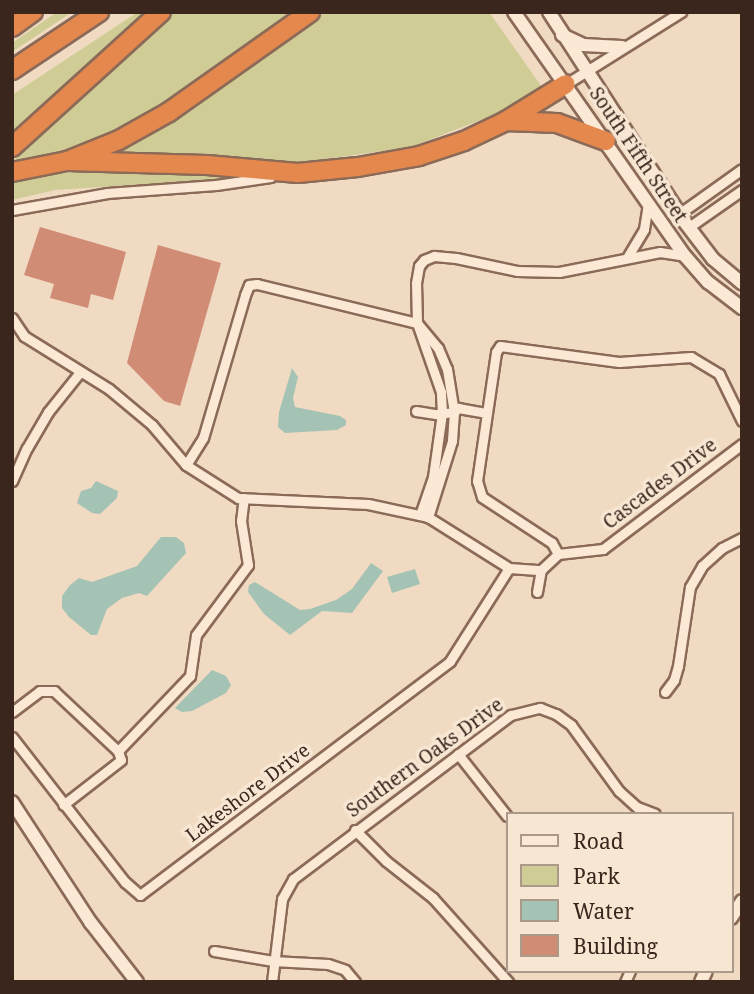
<!DOCTYPE html>
<style>
body{margin:0}
#map{position:relative;width:754px;height:994px;overflow:hidden;background:#f0dac2;font-family:"Noto Serif",serif}
div>[style]{position:absolute}
.green>*{inset:0;background:#cfcc95}
.water>*{inset:0;background:#a5c3b5}
.building>*{inset:0;background:#d18c76}
.roads{filter:drop-shadow(2px 0 #8b6a58) drop-shadow(-2px 0 #8b6a58) drop-shadow(0 2px #8b6a58) drop-shadow(0 -2px #8b6a58)}
.street>*{height:9px;margin:-4.5px;padding:0 4.5px;transform-origin:4.5px;border-radius:4.5px;background:#fbe9d6}
.secondary>*{height:12px;margin:-6px;padding:0 6px;transform-origin:6px;border-radius:6px;background:#fbe9d6}
.highway>*{height:18px;margin:-9px;padding:0 9px;transform-origin:9px;border-radius:9px;background:#e4884e}
span{translate:-50% -50%;white-space:nowrap;text-align:center;line-height:1.15;-webkit-text-stroke:7px #f7e6d2;paint-order:stroke}
.street-label{font-size:19px;color:#3a261d}
.frame{position:absolute;inset:0;border:14px solid #3a261d;pointer-events:none}
.legend{position:absolute;left:506px;top:812px;width:228px;height:161px;box-sizing:border-box;background:#f7e6d2;border:2px solid #ab998a;margin:0;padding:9px 12px;list-style:none;font-size:21px;color:#3a261d}
.legend li{display:flex;align-items:center;gap:14px;height:35px}
.legend b{width:35px;border:2px solid #ab998a}
</style>
<div id="map">
<div class="green">
<div style="clip-path:polygon(57px 12px,72px 12px,12px 52px,12px 43px)"></div>
<div style="clip-path:polygon(138px 12px,149px 12px,12px 137px,12px 95px)"></div>
<div style="clip-path:polygon(171px 12px,291px 12px,161px 110px,79px 148px,12px 162px,80px 95px)"></div>
<div style="clip-path:polygon(326px 12px,489px 12px,542px 87px,496px 114px,411px 147px,305px 162px,255px 164px,99px 156px,159px 127px)"></div>
<div style="clip-path:polygon(111px 169px,162px 170px,224px 175px,224px 179px,55px 190px,12px 200px,12px 178px)"></div>
</div>
<div class="water">
<div style="clip-path:polygon(292px 368px,298px 377px,293px 398px,295px 407px,340px 416px,346px 420px,346px 425px,337px 430px,285px 433px,278px 427px,279px 412px)"></div>
<div style="clip-path:polygon(96px 481px,118px 491px,117px 498px,100px 514px,92px 513px,77px 503px,81px 491px,91px 488px)"></div>
<div style="clip-path:polygon(161px 537px,176px 537px,184px 543px,186px 553px,147px 596px,139px 593px,122px 598px,107px 609px,97px 635px,91px 635px,69px 617px,62px 608px,62px 596px,70px 585px,79px 578px,92px 582px,137px 566px)"></div>
<div style="clip-path:polygon(371px 563px,383px 571px,352px 613px,322px 611px,290px 635px,264px 614px,248px 592px,249px 585px,255px 582px,300px 610px,310px 609px,336px 600px,352px 589px)"></div>
<div style="clip-path:polygon(415px 569px,420px 584px,392px 593px,387px 577px)"></div>
<div style="clip-path:polygon(212px 670px,226px 676px,231px 685px,226px 693px,192px 711px,182px 712px,175px 708px)"></div>
</div>
<div class="building">
<div style="clip-path:polygon(40px 227px,126px 252px,113px 300px,91px 294px,88px 308px,50px 298px,54px 284px,24px 275px)"></div>
<div style="clip-path:polygon(158px 245px,221px 263px,180px 406px,164px 401px,127px 363px)"></div>
</div>
<div class="roads">
<div class="street">
<div style="left:566px;top:84px;width:136px;rotate:-32.1deg"></div>
<div style="left:12px;top:210px;width:97px;rotate:-10.1deg"></div>
<div style="left:107px;top:193px;width:109px;rotate:-4.2deg"></div>
<div style="left:216px;top:185px;width:55px;rotate:-8.4deg"></div>
<div style="left:679px;top:214px;width:77px;rotate:-35.5deg"></div>
<div style="left:689px;top:227px;width:65px;rotate:-34.9deg"></div>
<div style="left:628px;top:256px;width:31px;rotate:-59deg"></div>
<div style="left:644px;top:229px;width:26px;rotate:-81deg"></div>
<div style="left:12px;top:318px;width:22px;rotate:56deg"></div>
<div style="left:24px;top:336px;width:100px;rotate:31.9deg"></div>
<div style="left:109px;top:389px;width:56px;rotate:39.9deg"></div>
<div style="left:152px;top:425px;width:52px;rotate:49.6deg"></div>
<div style="left:186px;top:465px;width:62px;rotate:32.4deg"></div>
<div style="left:238px;top:498px;width:130px;rotate:2.6deg"></div>
<div style="left:368px;top:504px;width:61px;rotate:12.2deg"></div>
<div style="left:428px;top:517px;width:96px;rotate:32.2deg"></div>
<div style="left:509px;top:568px;width:32px;rotate:4deg"></div>
<div style="left:416px;top:411px;width:20px;rotate:9deg"></div>
<div style="left:436px;top:414px;width:18px;rotate:-6deg"></div>
<div style="left:454px;top:412px;width:6px;rotate:-45deg"></div>
<div style="left:458px;top:408px;width:28px;rotate:10deg"></div>
<div style="left:186px;top:465px;width:32px;rotate:-58deg"></div>
<div style="left:203px;top:438px;width:149px;rotate:-73.6deg"></div>
<div style="left:245px;top:295px;width:11px;rotate:-68deg"></div>
<div style="left:249px;top:285px;width:8px;rotate:-7deg"></div>
<div style="left:257px;top:284px;width:165px;rotate:13.7deg"></div>
<div style="left:417px;top:323px;width:33px;rotate:50deg"></div>
<div style="left:438px;top:348px;width:23px;rotate:67deg"></div>
<div style="left:447px;top:369px;width:44px;rotate:80.8deg"></div>
<div style="left:454px;top:412px;width:29px;rotate:94deg"></div>
<div style="left:452px;top:441px;width:80px;rotate:107.5deg"></div>
<div style="left:12px;top:481px;width:36px;rotate:-66deg"></div>
<div style="left:27px;top:448px;width:42px;rotate:-59.7deg"></div>
<div style="left:48px;top:412px;width:51px;rotate:-51.3deg"></div>
<div style="left:420px;top:515px;width:40px;rotate:-71.1deg"></div>
<div style="left:433px;top:477px;width:65px;rotate:-82deg"></div>
<div style="left:442px;top:413px;width:21px;rotate:-93deg"></div>
<div style="left:441px;top:392px;width:73px;rotate:-109.2deg"></div>
<div style="left:417px;top:323px;width:40px;rotate:-91.4deg"></div>
<div style="left:416px;top:283px;width:17px;rotate:-80deg"></div>
<div style="left:419px;top:266px;width:8px;rotate:-50deg"></div>
<div style="left:424px;top:260px;width:11px;rotate:-22deg"></div>
<div style="left:434px;top:256px;width:22px;rotate:5deg"></div>
<div style="left:456px;top:258px;width:62px;rotate:12deg"></div>
<div style="left:517px;top:271px;width:42px;rotate:1.4deg"></div>
<div style="left:559px;top:272px;width:103px;rotate:-11.2deg"></div>
<div style="left:660px;top:252px;width:25px;rotate:9deg"></div>
<div style="left:558px;top:554px;width:13px;rotate:-119deg"></div>
<div style="left:552px;top:543px;width:84px;rotate:-146.7deg"></div>
<div style="left:482px;top:497px;width:17px;rotate:-107deg"></div>
<div style="left:477px;top:481px;width:130px;rotate:-81.6deg"></div>
<div style="left:496px;top:352px;width:7px;rotate:-56deg"></div>
<div style="left:500px;top:346px;width:120px;rotate:7.7deg"></div>
<div style="left:619px;top:362px;width:72px;rotate:-4deg"></div>
<div style="left:691px;top:357px;width:33px;rotate:31deg"></div>
<div style="left:719px;top:374px;width:52px;rotate:63.9deg"></div>
<div style="left:541px;top:570px;width:23px;rotate:-43deg"></div>
<div style="left:558px;top:554px;width:45px;rotate:-6.3deg"></div>
<div style="left:603px;top:549px;width:174px;rotate:-37.1deg"></div>
<div style="left:537px;top:592px;width:22px;rotate:-80deg"></div>
<div style="left:665px;top:692px;width:15px;rotate:-53deg"></div>
<div style="left:674px;top:680px;width:15px;rotate:-74deg"></div>
<div style="left:678px;top:666px;width:80px;rotate:-81.4deg"></div>
<div style="left:690px;top:587px;width:24px;rotate:-60deg"></div>
<div style="left:702px;top:566px;width:27px;rotate:-42deg"></div>
<div style="left:722px;top:548px;width:22px;rotate:-27deg"></div>
<div style="left:12px;top:712px;width:35px;rotate:-37deg"></div>
<div style="left:40px;top:691px;width:14px"></div>
<div style="left:54px;top:691px;width:88px;rotate:43.2deg"></div>
<div style="left:118px;top:751px;width:9px;rotate:72deg"></div>
<div style="left:121px;top:760px;width:73px;rotate:142.2deg"></div>
<div style="left:12px;top:737px;width:184px;rotate:52.1deg"></div>
<div style="left:125px;top:882px;width:20px;rotate:41deg"></div>
<div style="left:140px;top:895px;width:388px;rotate:-37deg"></div>
<div style="left:450px;top:661px;width:110px;rotate:-57.6deg"></div>
<div style="left:118px;top:751px;width:104px;rotate:-46.2deg"></div>
<div style="left:190px;top:676px;width:41px;rotate:-81.7deg"></div>
<div style="left:196px;top:635px;width:87px;rotate:-53.4deg"></div>
<div style="left:248px;top:565px;width:45px;rotate:-99deg"></div>
<div style="left:241px;top:521px;width:23px;rotate:-83deg"></div>
<div style="left:458px;top:754px;width:79px;rotate:51.7deg"></div>
<div style="left:355px;top:830px;width:44px;rotate:45deg"></div>
<div style="left:386px;top:861px;width:60px;rotate:38.2deg"></div>
<div style="left:433px;top:898px;width:113px;rotate:48.2deg"></div>
<div style="left:214px;top:951px;width:60px;rotate:9.6deg"></div>
<div style="left:273px;top:961px;width:55px;rotate:3.1deg"></div>
<div style="left:328px;top:964px;width:18px;rotate:19deg"></div>
<div style="left:345px;top:970px;width:16px;rotate:50deg"></div>
<div style="left:272px;top:982px;width:84px;rotate:-83.1deg"></div>
<div style="left:282px;top:899px;width:23px;rotate:-61deg"></div>
<div style="left:293px;top:879px;width:273px;rotate:-37deg"></div>
<div style="left:511px;top:715px;width:30px;rotate:-14deg"></div>
<div style="left:540px;top:708px;width:17px;rotate:21deg"></div>
<div style="left:556px;top:714px;width:19px;rotate:36deg"></div>
<div style="left:571px;top:725px;width:82px;rotate:54deg"></div>
<div style="left:619px;top:791px;width:24px;rotate:42deg"></div>
<div style="left:637px;top:807px;width:19px;rotate:21deg"></div>
<div style="left:625px;top:982px;width:12px;rotate:-66deg"></div>
</div>
<div class="secondary">
<div style="left:514px;top:12px;width:298px;rotate:55deg"></div>
<div style="left:685px;top:256px;width:35px;rotate:49deg"></div>
<div style="left:708px;top:282px;width:43px;rotate:37.4deg"></div>
<div style="left:549px;top:12px;width:249px;rotate:57.1deg"></div>
<div style="left:684px;top:221px;width:48px;rotate:52.7deg"></div>
<div style="left:713px;top:259px;width:38px;rotate:40deg"></div>
<div style="left:562px;top:35px;width:23px;rotate:25deg"></div>
<div style="left:583px;top:45px;width:39px;rotate:3deg"></div>
<div style="left:12px;top:802px;width:145px;rotate:56.9deg"></div>
<div style="left:91px;top:923px;width:75px;rotate:52.1deg"></div>
<div style="left:731px;top:918px;width:20px;rotate:-57deg"></div>
<div style="left:701px;top:982px;width:12px;rotate:-66deg"></div>
</div>
<div class="highway">
<div style="left:12px;top:27px;width:26px;rotate:-36deg"></div>
<div style="left:12px;top:70px;width:105px;rotate:-33.7deg"></div>
<div style="left:506px;top:121px;width:51px;rotate:2.2deg"></div>
<div style="left:557px;top:123px;width:52px;rotate:20.2deg"></div>
<div style="left:12px;top:147px;width:201px;rotate:-42.2deg"></div>
<div style="left:67px;top:161px;width:140px;rotate:1.6deg"></div>
<div style="left:207px;top:165px;width:91px;rotate:5deg"></div>
<div style="left:298px;top:173px;width:60px;rotate:-5.7deg"></div>
<div style="left:358px;top:167px;width:62px;rotate:-10.2deg"></div>
<div style="left:419px;top:156px;width:47px;rotate:-18.4deg"></div>
<div style="left:464px;top:141px;width:47px;rotate:-25.5deg"></div>
<div style="left:506px;top:121px;width:70px;rotate:-31.7deg"></div>
<div style="left:12px;top:172px;width:56px;rotate:-11.3deg"></div>
<div style="left:67px;top:161px;width:56px;rotate:-22deg"></div>
<div style="left:119px;top:140px;width:57px;rotate:-29.2deg"></div>
<div style="left:169px;top:112px;width:173px;rotate:-35.3deg"></div>
</div>
</div>
<div class="street-label">
<span style="left:638px;top:155px;rotate:56deg">South Fifth Street</span>
<span style="left:660px;top:484px;rotate:-37deg">Cascades Drive</span>
<span style="left:425px;top:758px;rotate:-36deg">Southern Oaks Drive</span>
<span style="left:248px;top:793px;rotate:-37deg">Lakeshore Drive</span>
</div>
<div class="frame"></div>
<ul class="legend">
<li><b style="height:9px;background:#fbe9d6"></b>Road</li>
<li><b style="height:19px;background:#cfcc95"></b>Park</li>
<li><b style="height:19px;background:#a5c3b5"></b>Water</li>
<li><b style="height:19px;background:#d18c76"></b>Building</li>
</ul>
</div>
